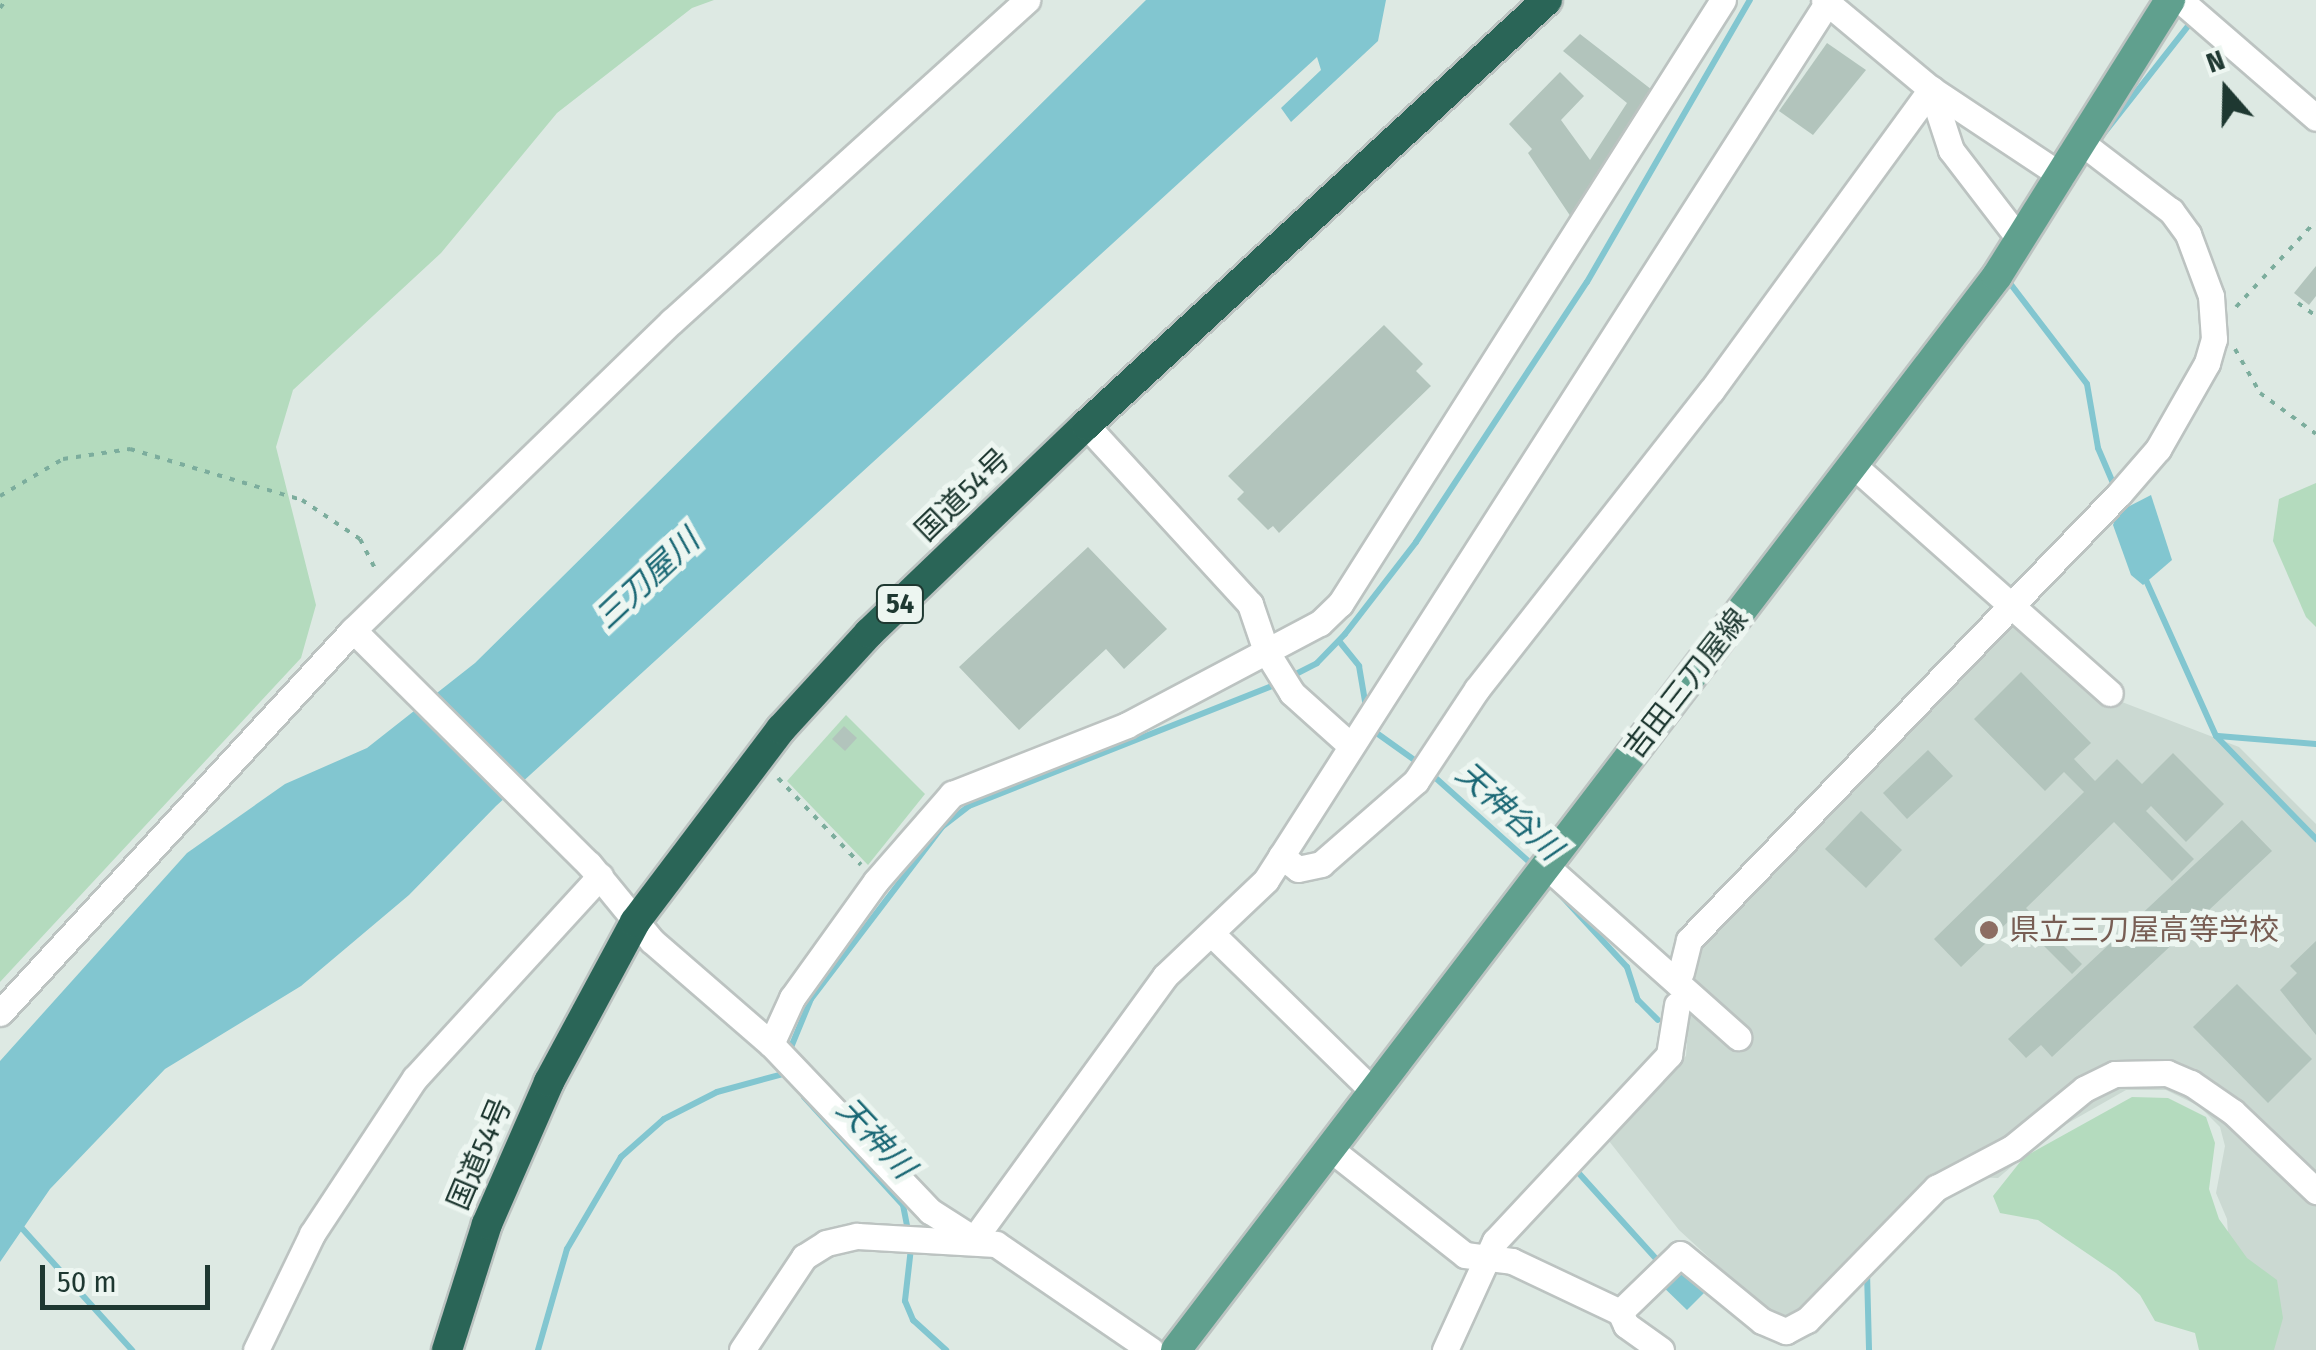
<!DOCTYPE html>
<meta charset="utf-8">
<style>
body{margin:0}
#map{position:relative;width:2316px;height:1350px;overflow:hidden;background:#dde9e3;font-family:"Fira Sans Condensed","Noto Sans JP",sans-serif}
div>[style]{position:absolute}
.built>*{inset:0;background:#cbd9d2}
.green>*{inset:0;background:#b4dbbe}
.water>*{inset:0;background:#82c6d0}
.stream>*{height:6px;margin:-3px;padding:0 3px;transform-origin:3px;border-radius:3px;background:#82c6d0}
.building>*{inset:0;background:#b2c4bc}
.path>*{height:4px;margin-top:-2px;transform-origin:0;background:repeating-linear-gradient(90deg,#7cad9d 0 5px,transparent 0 13px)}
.roads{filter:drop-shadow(2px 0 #bcc3c1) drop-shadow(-2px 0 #bcc3c1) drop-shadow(0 2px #bcc3c1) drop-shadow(0 -2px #bcc3c1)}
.minor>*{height:25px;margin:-12.5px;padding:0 12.5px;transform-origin:12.5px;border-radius:12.5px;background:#fff}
.major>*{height:30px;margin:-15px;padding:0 15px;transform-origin:15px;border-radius:15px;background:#60a08e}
.highway>*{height:30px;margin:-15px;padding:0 15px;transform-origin:15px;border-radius:15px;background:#2a6557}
.dots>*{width:28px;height:28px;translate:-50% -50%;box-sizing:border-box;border:5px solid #edf6f1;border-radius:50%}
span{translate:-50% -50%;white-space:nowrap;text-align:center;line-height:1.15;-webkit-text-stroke:10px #edf6f1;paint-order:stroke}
.shield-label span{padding:2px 8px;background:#edf6f1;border:2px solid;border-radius:8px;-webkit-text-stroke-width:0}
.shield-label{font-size:28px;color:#1e3831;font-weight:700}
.street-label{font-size:30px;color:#1e3831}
.education-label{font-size:30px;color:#785e54}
.left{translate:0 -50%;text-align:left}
.water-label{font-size:32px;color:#196774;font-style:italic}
.north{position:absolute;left:2176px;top:40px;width:100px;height:100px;-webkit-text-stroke:8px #edf6f1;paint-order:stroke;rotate:340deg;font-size:28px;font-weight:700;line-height:40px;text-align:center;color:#1e3831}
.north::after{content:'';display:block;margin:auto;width:35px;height:45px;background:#1e3831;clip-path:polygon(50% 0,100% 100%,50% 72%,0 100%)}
.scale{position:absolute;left:40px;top:1265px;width:170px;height:45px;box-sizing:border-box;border:5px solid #1e3831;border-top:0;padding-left:12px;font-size:30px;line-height:35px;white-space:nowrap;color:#1e3831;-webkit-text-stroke:8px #edf6f1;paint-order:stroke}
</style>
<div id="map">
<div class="built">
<div style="clip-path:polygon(2013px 617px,2096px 692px,2239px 747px,2316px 824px,2316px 1350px,2236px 1350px,2227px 1219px,2216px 1193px,2225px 1146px,2220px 1127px,2199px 1106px,2166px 1090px,2126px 1090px,2054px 1131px,1998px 1178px,1930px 1176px,1800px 1313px,1776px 1319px,1679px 1230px,1605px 1136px,1686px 1056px,1693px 954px)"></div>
</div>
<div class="green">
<div style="clip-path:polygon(0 0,714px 0,692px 8px,557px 113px,441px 253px,293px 390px,276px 447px,316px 605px,301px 658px,0 982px)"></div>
<div style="clip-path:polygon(2316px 483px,2316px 627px,2306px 617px,2273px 541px,2279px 499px)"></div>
<div style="clip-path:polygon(846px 715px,925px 794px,868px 865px,787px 781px)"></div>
<div style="clip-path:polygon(2132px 1097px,2168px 1098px,2206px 1117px,2215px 1143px,2209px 1189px,2219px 1219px,2247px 1258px,2277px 1280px,2283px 1318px,2274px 1350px,2199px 1350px,2195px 1333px,2155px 1321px,2140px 1295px,2116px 1273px,2038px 1220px,2000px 1213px,1993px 1196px,2024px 1157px)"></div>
</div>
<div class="water">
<div style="clip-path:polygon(1146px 0,1386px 0,1378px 41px,1291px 122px,1281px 108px,1321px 70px,1317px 57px,496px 806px,409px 895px,301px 986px,165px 1069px,50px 1189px,0 1262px,0 1061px,187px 853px,285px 784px,367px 748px,475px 663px)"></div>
<div style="clip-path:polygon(2151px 495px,2172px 560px,2143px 585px,2131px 575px,2113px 525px,2118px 512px)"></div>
<div style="clip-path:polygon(1676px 1263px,1705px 1292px,1687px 1310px,1657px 1281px)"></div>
</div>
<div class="stream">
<div style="left:2101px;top:137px;width:147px;rotate:-51.9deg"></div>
<div style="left:2009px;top:282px;width:128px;rotate:52.6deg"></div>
<div style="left:2087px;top:384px;width:65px;rotate:80.2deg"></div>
<div style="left:2098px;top:448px;width:46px;rotate:66.8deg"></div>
<div style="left:2145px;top:578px;width:173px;rotate:65.8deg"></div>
<div style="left:2216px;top:736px;width:144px;rotate:45.8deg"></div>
<div style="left:1339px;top:641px;width:32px;rotate:51deg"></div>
<div style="left:1359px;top:666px;width:42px;rotate:80.3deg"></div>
<div style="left:1290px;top:677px;width:30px;rotate:-27deg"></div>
<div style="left:1317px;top:663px;width:40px;rotate:-46deg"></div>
<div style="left:1345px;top:634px;width:116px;rotate:-52.3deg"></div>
<div style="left:1416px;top:542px;width:311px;rotate:-56.7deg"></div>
<div style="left:1587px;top:282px;width:326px;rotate:-60deg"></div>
<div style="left:1371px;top:729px;width:60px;rotate:35.5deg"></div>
<div style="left:2218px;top:736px;width:98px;rotate:4.7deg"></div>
<div style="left:1429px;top:772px;width:142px;rotate:41.9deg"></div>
<div style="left:1557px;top:891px;width:103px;rotate:47.4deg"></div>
<div style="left:1627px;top:967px;width:35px;rotate:72deg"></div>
<div style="left:1638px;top:1000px;width:28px;rotate:45deg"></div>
<div style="left:789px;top:1052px;width:57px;rotate:-67.5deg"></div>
<div style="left:811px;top:999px;width:216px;rotate:-52.7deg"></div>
<div style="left:942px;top:827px;width:34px;rotate:-38deg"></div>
<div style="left:969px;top:806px;width:334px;rotate:-21.6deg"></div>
<div style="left:804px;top:1097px;width:147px;rotate:47.5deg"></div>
<div style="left:903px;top:1205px;width:25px;rotate:79deg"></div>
<div style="left:1575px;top:1169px;width:127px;rotate:47.9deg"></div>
<div style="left:19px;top:1225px;width:169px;rotate:47.9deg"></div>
<div style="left:911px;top:1248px;width:53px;rotate:96.5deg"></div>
<div style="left:905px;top:1301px;width:21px;rotate:67deg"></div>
<div style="left:913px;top:1320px;width:45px;rotate:42.3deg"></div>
<div style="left:1867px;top:1272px;width:78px;rotate:88.5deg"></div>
<div style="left:538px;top:1350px;width:105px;rotate:-74deg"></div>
<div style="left:567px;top:1249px;width:107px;rotate:-59.6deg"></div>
<div style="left:621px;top:1157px;width:57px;rotate:-41.5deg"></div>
<div style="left:664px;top:1119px;width:59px;rotate:-27deg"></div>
<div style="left:717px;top:1092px;width:68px;rotate:-15.3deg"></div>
</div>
<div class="building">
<div style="clip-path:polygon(1580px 34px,1656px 93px,1573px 220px,1528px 153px,1532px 149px,1509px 124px,1560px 72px,1584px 96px,1561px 120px,1590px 160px,1627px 103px,1563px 51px)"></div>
<div style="clip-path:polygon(1827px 43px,1866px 70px,1813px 135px,1779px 111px)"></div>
<div style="clip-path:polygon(2316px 266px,2316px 296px,2309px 305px,2294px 293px)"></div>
<div style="clip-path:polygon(1384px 325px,1423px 364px,1416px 371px,1431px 386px,1279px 533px,1273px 526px,1268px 530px,1237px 499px,1244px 492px,1228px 476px)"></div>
<div style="clip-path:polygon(1088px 547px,1167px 629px,1124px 669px,1106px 649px,1019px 730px,959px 667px)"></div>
<div style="clip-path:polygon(2021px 672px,2091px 743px,2074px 759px,2095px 781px,2117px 759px,2142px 784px,2173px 753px,2224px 804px,2186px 842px,2151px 806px,2146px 811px,2194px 859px,2172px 881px,2114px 822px,2026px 908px,2082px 964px,2072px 974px,2014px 916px,1961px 967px,1934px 939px,2084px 792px,2064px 772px,2045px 791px,1974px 719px)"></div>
<div style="clip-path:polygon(844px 726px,857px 738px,845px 751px,832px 739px)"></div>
<div style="clip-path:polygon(1928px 750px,1953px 776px,1907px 819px,1883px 793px)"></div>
<div style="clip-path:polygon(1861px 811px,1902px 850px,1866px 888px,1825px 849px)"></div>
<div style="clip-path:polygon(2242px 820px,2272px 851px,2052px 1057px,2041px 1045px,2026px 1058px,2008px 1039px)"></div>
<div style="clip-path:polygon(2316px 941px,2316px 1035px,2280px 990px,2297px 973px,2290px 966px)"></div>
<div style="clip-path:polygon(2237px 984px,2312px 1059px,2268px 1103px,2193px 1027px)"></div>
</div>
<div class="path">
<div style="left:0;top:8px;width:10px;rotate:-53deg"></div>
<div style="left:2298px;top:303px;width:22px;rotate:36deg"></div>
<div style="left:2236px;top:307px;width:117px;rotate:-47.1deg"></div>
<div style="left:2235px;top:349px;width:51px;rotate:60.4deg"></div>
<div style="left:2260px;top:393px;width:69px;rotate:36.2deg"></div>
<div style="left:0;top:496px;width:73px;rotate:-30.4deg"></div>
<div style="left:63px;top:459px;width:68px;rotate:-8.5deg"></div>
<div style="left:130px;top:449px;width:179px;rotate:16.5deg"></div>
<div style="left:302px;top:500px;width:70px;rotate:33.9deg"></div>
<div style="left:360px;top:539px;width:37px;rotate:63deg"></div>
<div style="left:778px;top:778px;width:120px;rotate:46.3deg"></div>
</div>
<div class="roads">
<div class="minor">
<div style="left:1824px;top:0;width:139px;rotate:39.8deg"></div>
<div style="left:1931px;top:89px;width:157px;rotate:33.6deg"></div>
<div style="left:2180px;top:0;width:180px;rotate:40.9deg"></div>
<div style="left:1931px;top:89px;width:64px;rotate:71.8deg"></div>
<div style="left:1951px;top:150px;width:113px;rotate:52.5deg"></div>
<div style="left:1086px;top:425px;width:243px;rotate:47.5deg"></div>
<div style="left:1250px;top:604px;width:50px;rotate:71.2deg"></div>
<div style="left:1266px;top:651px;width:49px;rotate:58.2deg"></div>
<div style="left:1292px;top:693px;width:79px;rotate:41.9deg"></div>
<div style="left:1854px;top:466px;width:342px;rotate:41.6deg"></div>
<div style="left:353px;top:630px;width:332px;rotate:44.8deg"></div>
<div style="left:589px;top:864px;width:99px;rotate:50.7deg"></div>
<div style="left:652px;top:941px;width:157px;rotate:40.9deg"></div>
<div style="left:771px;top:1044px;width:231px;rotate:46.4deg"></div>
<div style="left:930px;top:1211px;width:52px;rotate:32.5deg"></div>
<div style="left:1281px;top:856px;width:21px;rotate:37deg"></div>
<div style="left:1298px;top:869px;width:24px;rotate:-12deg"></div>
<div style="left:1321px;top:864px;width:126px;rotate:-41.1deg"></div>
<div style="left:1416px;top:781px;width:110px;rotate:-56.5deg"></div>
<div style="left:1477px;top:689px;width:379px;rotate:-51.9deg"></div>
<div style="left:1711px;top:391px;width:374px;rotate:-53.9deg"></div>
<div style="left:1545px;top:865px;width:259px;rotate:41.7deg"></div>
<div style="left:1213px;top:935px;width:222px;rotate:44.3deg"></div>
<div style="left:1681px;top:972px;width:33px;rotate:-76deg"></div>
<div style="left:1689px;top:940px;width:620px;rotate:-46.05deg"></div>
<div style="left:2119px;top:494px;width:60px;rotate:-49.1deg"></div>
<div style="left:2158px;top:449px;width:99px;rotate:-60.3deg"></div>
<div style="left:2207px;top:363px;width:25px;rotate:-74deg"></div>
<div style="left:2214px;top:339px;width:43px;rotate:-94deg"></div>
<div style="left:2211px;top:296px;width:66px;rotate:-110.4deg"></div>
<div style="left:2188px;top:234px;width:29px;rotate:-126deg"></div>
<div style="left:2171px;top:211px;width:112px;rotate:-142.6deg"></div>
<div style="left:0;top:1013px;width:521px;rotate:-47.33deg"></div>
<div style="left:353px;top:630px;width:444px;rotate:-44.1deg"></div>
<div style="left:672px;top:321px;width:479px;rotate:-42.1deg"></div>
<div style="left:771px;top:1044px;width:51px;rotate:-65.5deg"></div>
<div style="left:792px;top:998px;width:144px;rotate:-54.3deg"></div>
<div style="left:876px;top:881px;width:116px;rotate:-48.9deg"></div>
<div style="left:952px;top:794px;width:188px;rotate:-21.5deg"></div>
<div style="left:1127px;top:725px;width:218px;rotate:-27.9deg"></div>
<div style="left:1320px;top:623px;width:28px;rotate:-44deg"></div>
<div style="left:1340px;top:604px;width:715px;rotate:-57.62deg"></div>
<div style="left:1329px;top:1148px;width:173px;rotate:38.2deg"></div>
<div style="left:1465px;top:1255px;width:47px;rotate:7.3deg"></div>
<div style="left:1512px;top:1261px;width:119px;rotate:25.3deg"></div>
<div style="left:1620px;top:1312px;width:83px;rotate:-44deg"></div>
<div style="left:1680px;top:1254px;width:106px;rotate:39.3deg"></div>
<div style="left:1762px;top:1321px;width:26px;rotate:23deg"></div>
<div style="left:1786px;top:1331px;width:24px;rotate:-28deg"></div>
<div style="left:1807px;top:1320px;width:185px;rotate:-45.7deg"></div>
<div style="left:1936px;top:1188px;width:86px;rotate:-27.8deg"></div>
<div style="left:2012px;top:1148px;width:93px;rotate:-39.3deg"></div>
<div style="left:2084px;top:1089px;width:34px;rotate:-26deg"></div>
<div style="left:2115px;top:1074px;width:52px;rotate:-1.1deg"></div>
<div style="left:2167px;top:1073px;width:26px;rotate:23deg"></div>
<div style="left:2191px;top:1083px;width:51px;rotate:34.6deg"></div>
<div style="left:2233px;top:1112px;width:115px;rotate:43.6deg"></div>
<div style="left:974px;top:1239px;width:325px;rotate:-54deg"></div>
<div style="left:1165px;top:976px;width:139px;rotate:-43.5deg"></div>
<div style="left:1266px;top:880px;width:1045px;rotate:-57.39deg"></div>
<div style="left:1620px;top:1312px;width:14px;rotate:65deg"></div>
<div style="left:1626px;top:1325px;width:43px;rotate:35.5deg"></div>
<div style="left:256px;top:1350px;width:129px;rotate:-64.2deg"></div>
<div style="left:312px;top:1234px;width:187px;rotate:-56.6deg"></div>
<div style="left:415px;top:1078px;width:274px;rotate:-47.5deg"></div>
<div style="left:742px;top:1350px;width:112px;rotate:-56.3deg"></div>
<div style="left:804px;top:1257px;width:26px;rotate:-32deg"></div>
<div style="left:826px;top:1243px;width:32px;rotate:-13deg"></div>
<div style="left:857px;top:1236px;width:139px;rotate:3.3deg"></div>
<div style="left:996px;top:1244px;width:188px;rotate:34.4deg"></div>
<div style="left:1445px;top:1350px;width:120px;rotate:-65.4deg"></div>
<div style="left:1495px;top:1241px;width:255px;rotate:-46.9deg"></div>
<div style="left:1669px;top:1055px;width:51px;rotate:-80.9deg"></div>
</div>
<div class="major">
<div style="left:1176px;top:1350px;width:1352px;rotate:-52.6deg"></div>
<div style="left:1997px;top:276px;width:326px;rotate:-57.9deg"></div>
</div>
<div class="highway">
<div style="left:447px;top:1350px;width:132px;rotate:-72.4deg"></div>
<div style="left:487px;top:1224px;width:155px;rotate:-66.4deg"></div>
<div style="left:549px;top:1082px;width:182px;rotate:-61.7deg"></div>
<div style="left:635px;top:922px;width:242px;rotate:-52.9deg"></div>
<div style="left:781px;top:729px;width:130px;rotate:-47.5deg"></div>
<div style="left:869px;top:633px;width:301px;rotate:-43.8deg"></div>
<div style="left:1086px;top:425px;width:627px;rotate:-42.67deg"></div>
</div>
</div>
<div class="dots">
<div style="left:1989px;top:930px;background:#8d6e63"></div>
</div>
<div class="shield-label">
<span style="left:900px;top:604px">54</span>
</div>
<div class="street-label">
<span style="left:963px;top:495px;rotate:-44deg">国道54号</span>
<span style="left:1686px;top:684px;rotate:-52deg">吉田三刀屋線</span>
<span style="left:480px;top:1154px;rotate:-67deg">国道54号</span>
</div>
<div class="education-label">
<span class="left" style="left:2009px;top:930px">県立三刀屋高等学校</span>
</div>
<div class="water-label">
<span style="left:647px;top:579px;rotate:-43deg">三刀屋川</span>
<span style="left:1509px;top:811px;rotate:42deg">天神谷川</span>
<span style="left:876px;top:1138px;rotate:47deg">天神川</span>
</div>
<div class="north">N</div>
<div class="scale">50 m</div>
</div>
